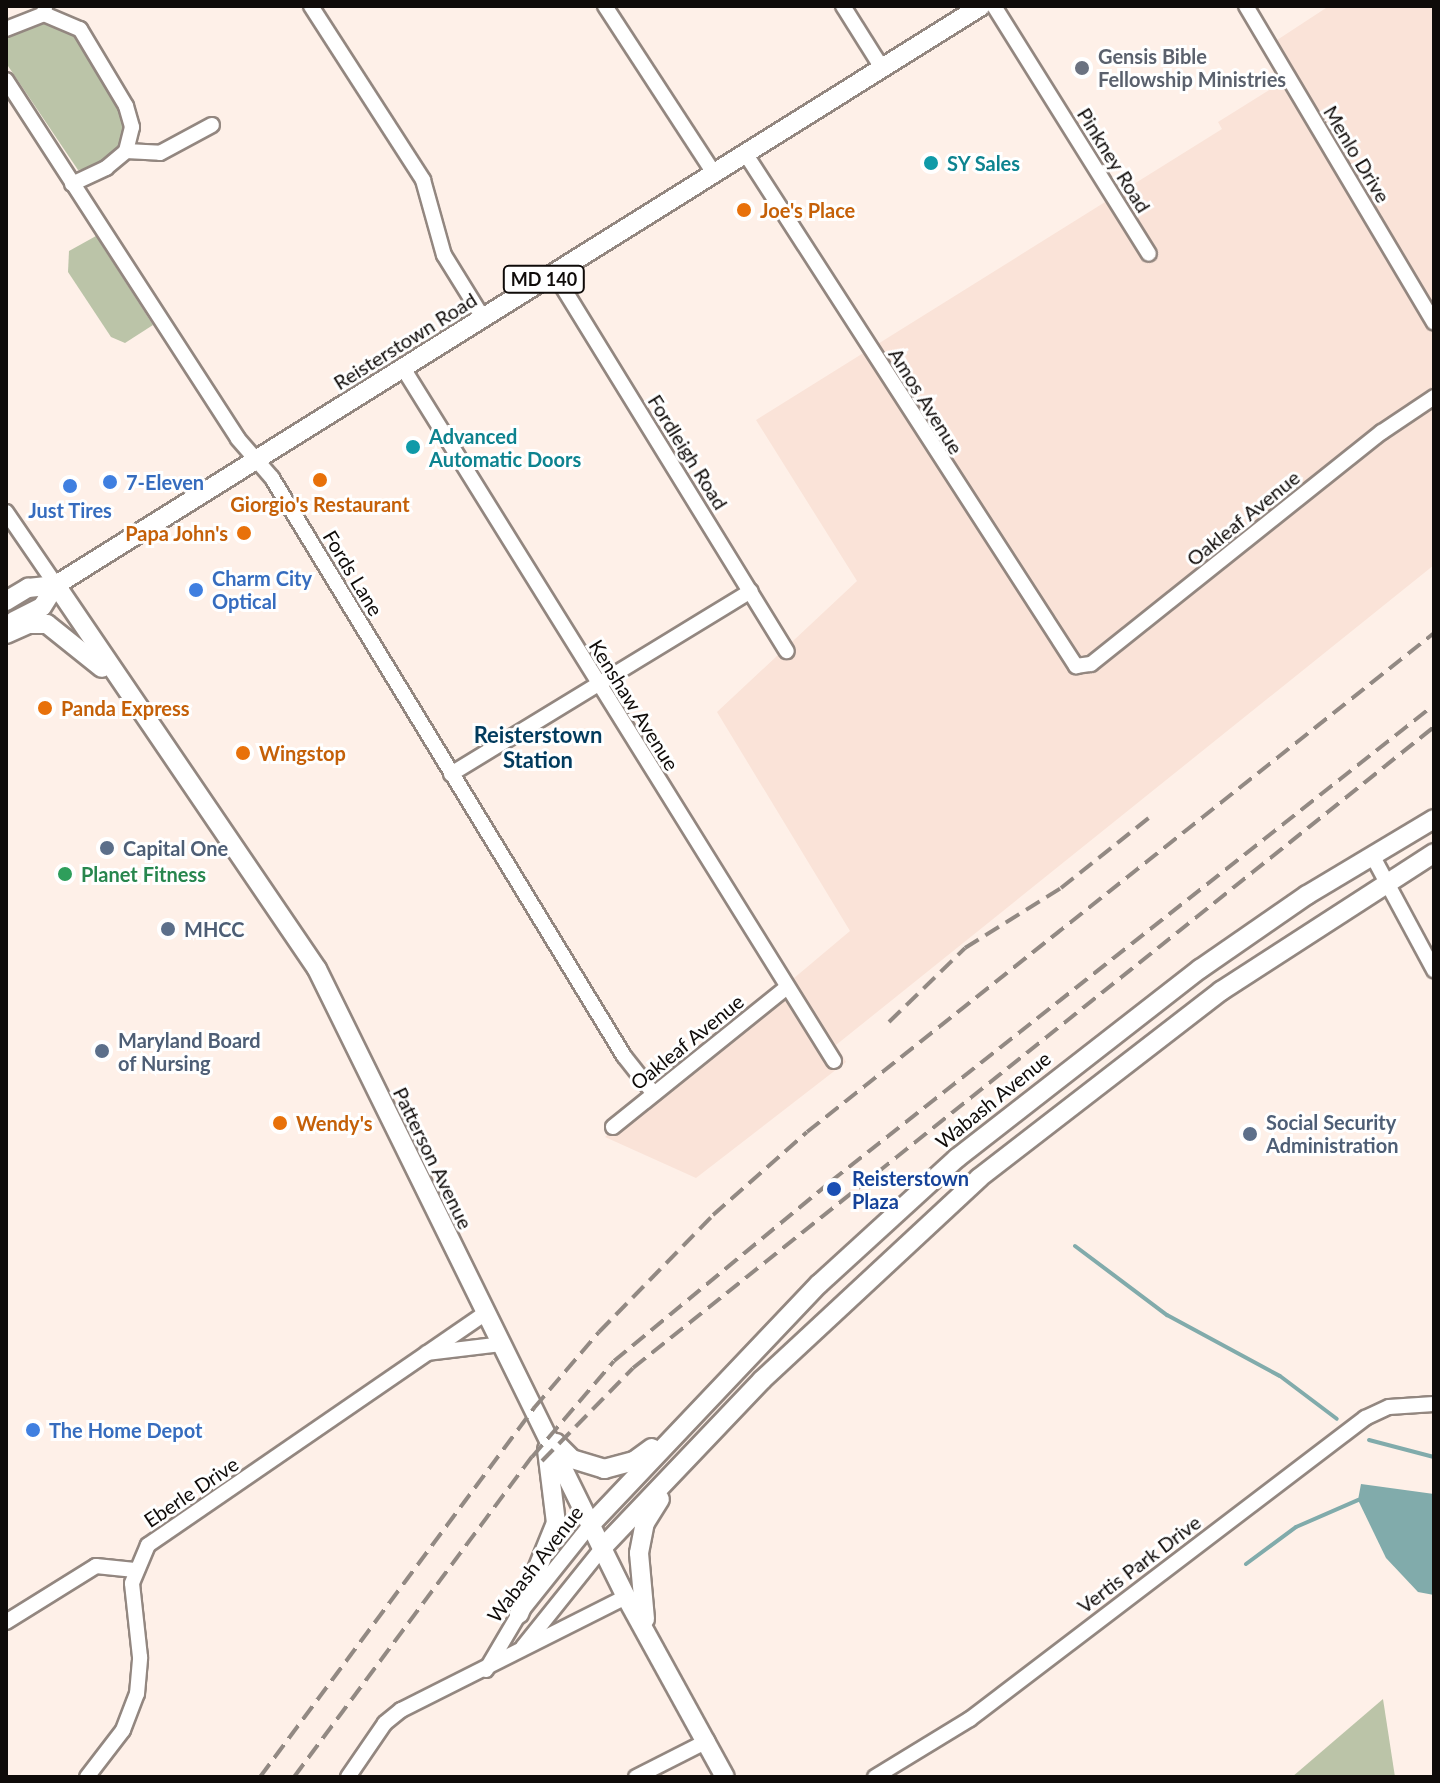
<!DOCTYPE html>
<style>
body{margin:0}
#map{position:relative;width:1440px;height:1783px;overflow:hidden;background:#fef0e8;font-family:Lato,sans-serif}
div>[style]{position:absolute}
.industrial>*{inset:0;background:#fae3d8}
.green>*{inset:0;background:#bbc4a8}
.water>*{inset:0;background:#81abab}
.stream>*{height:4px;margin:-2px;padding:0 2px;transform-origin:2px;border-radius:2px;background:#81abab}
.roads{filter:drop-shadow(2px 0 #938780) drop-shadow(-2px 0 #938780) drop-shadow(0 2px #938780) drop-shadow(0 -2px #938780)}
.minor>*{height:14px;margin:-7px;padding:0 7px;transform-origin:7px;border-radius:7px;background:#fff}
.major>*{height:18px;margin:-9px;padding:0 9px;transform-origin:9px;border-radius:9px;background:#fff}
.rail>*{height:4px;margin-top:-2px;transform-origin:0;background:repeating-linear-gradient(90deg,#928983 0 16px,transparent 0 24px)}
.dots>*{width:22px;height:22px;translate:-50% -50%;box-sizing:border-box;border:4px solid #fff;border-radius:50%}
span{translate:-50% -50%;white-space:nowrap;text-align:center;line-height:1.15;-webkit-text-stroke:6px #fff;paint-order:stroke}
.shield-label span{padding:2px 6px;background:#fff;border:2px solid;border-radius:6px;-webkit-text-stroke-width:0}
.shield-label{font-size:18px;color:#0f0b09;font-weight:700}
.worship-label{font-size:20px;color:#5b616d;font-weight:700}
.left{translate:0 -50%;text-align:left}
.street-label{font-size:20px;color:#0f0b09}
.culture-label{font-size:20px;color:#0d838f;font-weight:700}
.food-label{font-size:20px;color:#c56008;font-weight:700}
.right{translate:-100% -50%;text-align:right}
.shop-label{font-size:20px;color:#366cbe;font-weight:700}
.service-label{font-size:20px;color:#4e5e75;font-weight:700}
.leisure-label{font-size:20px;color:#27864d;font-weight:700}
.transit-label{font-size:20px;color:#164399;font-weight:700}
.neighbourhood-label{font-size:22px;color:#023b5d;font-weight:700}
.frame{position:absolute;inset:0;border:8px solid #0f0b09;pointer-events:none}
</style>
<div id="map">
<div class="industrial">
<div style="clip-path:polygon(1329px 6px,1434px 6px,1434px 565px,836px 1045px,846px 1062px,696px 1178px,605px 1137px,850px 931px,717px 712px,857px 581px,756px 420px,1222px 129px,1218px 122px,1290px 77px,1271px 44px)"></div>
</div>
<div class="green">
<div style="clip-path:polygon(48px 19px,77px 34px,128px 123px,123px 146px,103px 166px,78px 170px,6px 63px,6px 33px)"></div>
<div style="clip-path:polygon(96px 236px,153px 325px,125px 343px,111px 337px,68px 272px,69px 251px)"></div>
<div style="clip-path:polygon(1383px 1699px,1395px 1777px,1292px 1777px)"></div>
</div>
<div class="water">
<div style="clip-path:polygon(1361px 1484px,1434px 1494px,1434px 1595px,1418px 1592px,1386px 1558px,1358px 1500px)"></div>
</div>
<div class="stream">
<div style="left:1075px;top:1246px;width:115px;rotate:36.9deg"></div>
<div style="left:1167px;top:1315px;width:128px;rotate:28.4deg"></div>
<div style="left:1280px;top:1376px;width:71px;rotate:37deg"></div>
<div style="left:1369px;top:1440px;width:67px;rotate:14.7deg"></div>
<div style="left:1246px;top:1564px;width:62px;rotate:-36.5deg"></div>
<div style="left:1296px;top:1527px;width:68px;rotate:-23.5deg"></div>
</div>
<div class="roads">
<div class="minor">
<div style="left:311px;top:6px;width:207px;rotate:57.2deg"></div>
<div style="left:423px;top:180px;width:78px;rotate:74.4deg"></div>
<div style="left:444px;top:255px;width:74px;rotate:58.2deg"></div>
<div style="left:605px;top:6px;width:199px;rotate:56.9deg"></div>
<div style="left:843px;top:6px;width:73px;rotate:57.8deg"></div>
<div style="left:994px;top:6px;width:292px;rotate:58deg"></div>
<div style="left:1246px;top:6px;width:368px;rotate:59.3deg"></div>
<div style="left:44px;top:14px;width:39px;rotate:23deg"></div>
<div style="left:80px;top:29px;width:90px;rotate:59.1deg"></div>
<div style="left:126px;top:106px;width:22px;rotate:74deg"></div>
<div style="left:132px;top:127px;width:25px;rotate:104deg"></div>
<div style="left:6px;top:29px;width:41px;rotate:-21.5deg"></div>
<div style="left:44px;top:14px;width:7px;rotate:-82deg"></div>
<div style="left:6px;top:80px;width:427px;rotate:57.1deg"></div>
<div style="left:238px;top:439px;width:52px;rotate:48.9deg"></div>
<div style="left:272px;top:478px;width:677px;rotate:58.66deg"></div>
<div style="left:624px;top:1056px;width:48px;rotate:51.7deg"></div>
<div style="left:745px;top:153px;width:611px;rotate:57.17deg"></div>
<div style="left:1076px;top:666px;width:15px;rotate:-8deg"></div>
<div style="left:1091px;top:664px;width:372px;rotate:-38.6deg"></div>
<div style="left:1382px;top:432px;width:63px;rotate:-33.9deg"></div>
<div style="left:72px;top:184px;width:38px;rotate:-25deg"></div>
<div style="left:106px;top:168px;width:26px;rotate:-40deg"></div>
<div style="left:126px;top:151px;width:34px;rotate:3deg"></div>
<div style="left:160px;top:153px;width:59px;rotate:-28.3deg"></div>
<div style="left:554px;top:273px;width:444px;rotate:58.4deg"></div>
<div style="left:403px;top:368px;width:816px;rotate:58.12deg"></div>
<div style="left:6px;top:512px;width:88px;rotate:55.6deg"></div>
<div style="left:451px;top:774px;width:351px;rotate:-31.4deg"></div>
<div style="left:1372px;top:855px;width:131px;rotate:61.7deg"></div>
<div style="left:613px;top:1127px;width:222px;rotate:-38.8deg"></div>
<div style="left:427px;top:1353px;width:76px;rotate:-6.8deg"></div>
<div style="left:6px;top:1622px;width:106px;rotate:-31.9deg"></div>
<div style="left:96px;top:1566px;width:39px;rotate:6deg"></div>
<div style="left:523px;top:1647px;width:128px;rotate:-51.3deg"></div>
<div style="left:486px;top:1670px;width:65px;rotate:-59.5deg"></div>
<div style="left:519px;top:1614px;width:117px;rotate:-51.3deg"></div>
<div style="left:87px;top:1777px;width:59px;rotate:-52.5deg"></div>
<div style="left:123px;top:1730px;width:39px;rotate:-69deg"></div>
<div style="left:137px;top:1694px;width:37px;rotate:-85deg"></div>
<div style="left:140px;top:1657px;width:74px;rotate:-96.2deg"></div>
<div style="left:132px;top:1583px;width:41px;rotate:-67.2deg"></div>
<div style="left:148px;top:1545px;width:409px;rotate:-34.5deg"></div>
<div style="left:348px;top:1777px;width:65px;rotate:-55.6deg"></div>
<div style="left:385px;top:1723px;width:21px;rotate:-39deg"></div>
<div style="left:401px;top:1710px;width:252px;rotate:-26.7deg"></div>
<div style="left:636px;top:1777px;width:80px;rotate:-26.9deg"></div>
<div style="left:875px;top:1777px;width:111px;rotate:-31.4deg"></div>
<div style="left:970px;top:1719px;width:497px;rotate:-37.3deg"></div>
<div style="left:1365px;top:1418px;width:26px;rotate:-25deg"></div>
<div style="left:1389px;top:1407px;width:45px;rotate:-3.8deg"></div>
</div>
<div class="major">
<div style="left:56px;top:585px;width:464px;rotate:55.8deg"></div>
<div style="left:317px;top:969px;width:700px;rotate:63.8deg"></div>
<div style="left:626px;top:1597px;width:205px;rotate:61.2deg"></div>
<div style="left:6px;top:601px;width:26px;rotate:-31deg"></div>
<div style="left:28px;top:588px;width:28px;rotate:-6deg"></div>
<div style="left:56px;top:585px;width:1091px;rotate:-32.04deg"></div>
<div style="left:14px;top:621px;width:31px;rotate:-27deg"></div>
<div style="left:42px;top:607px;width:26px;rotate:-58deg"></div>
<div style="left:6px;top:634px;width:24px;rotate:-24deg"></div>
<div style="left:28px;top:624px;width:19px"></div>
<div style="left:47px;top:624px;width:70px;rotate:38.7deg"></div>
<div style="left:556px;top:1443px;width:23px;rotate:45deg"></div>
<div style="left:572px;top:1459px;width:34px;rotate:17deg"></div>
<div style="left:604px;top:1469px;width:31px;rotate:-15deg"></div>
<div style="left:634px;top:1461px;width:22px;rotate:-36deg"></div>
<div style="left:592px;top:1523px;width:330px;rotate:-46.5deg"></div>
<div style="left:819px;top:1284px;width:187px;rotate:-42.4deg"></div>
<div style="left:957px;top:1158px;width:308px;rotate:-37.9deg"></div>
<div style="left:1200px;top:969px;width:130px;rotate:-34.7deg"></div>
<div style="left:1307px;top:895px;width:148px;rotate:-30.9deg"></div>
<div style="left:603px;top:1547px;width:231px;rotate:-46.4deg"></div>
<div style="left:762px;top:1380px;width:296px;rotate:-42.9deg"></div>
<div style="left:979px;top:1178px;width:306px;rotate:-37.7deg"></div>
<div style="left:1221px;top:991px;width:254px;rotate:-32.9deg"></div>
<div style="left:519px;top:1614px;width:98px;rotate:-67.9deg"></div>
<div style="left:556px;top:1523px;width:74px;rotate:-97deg"></div>
<div style="left:645px;top:1619px;width:66px;rotate:-95.2deg"></div>
<div style="left:639px;top:1553px;width:31px;rotate:-79deg"></div>
<div style="left:645px;top:1523px;width:28px;rotate:-58deg"></div>
</div>
</div>
<div class="rail">
<div style="left:889px;top:1022px;width:106px;rotate:-44.2deg"></div>
<div style="left:965px;top:948px;width:113px;rotate:-32deg"></div>
<div style="left:1061px;top:888px;width:114px;rotate:-38.6deg"></div>
<div style="left:542px;top:1461px;width:130px;rotate:-45.6deg"></div>
<div style="left:633px;top:1368px;width:1026px;rotate:-38.67deg"></div>
<div style="left:260px;top:1777px;width:460px;rotate:-53.4deg"></div>
<div style="left:534px;top:1408px;width:100px;rotate:-49.5deg"></div>
<div style="left:599px;top:1332px;width:163px;rotate:-45.7deg"></div>
<div style="left:713px;top:1215px;width:125px;rotate:-41.4deg"></div>
<div style="left:807px;top:1132px;width:801px;rotate:-38.51deg"></div>
<div style="left:294px;top:1777px;width:399px;rotate:-53.4deg"></div>
<div style="left:532px;top:1457px;width:126px;rotate:-49.5deg"></div>
<div style="left:614px;top:1361px;width:281px;rotate:-39.6deg"></div>
<div style="left:830px;top:1182px;width:770px;rotate:-38.3deg"></div>
</div>
<div class="dots">
<div style="left:1082px;top:68px;background:#6b7280"></div>
<div style="left:931px;top:163px;background:#0f9aa8"></div>
<div style="left:744px;top:210px;background:#e8710a"></div>
<div style="left:413px;top:447px;background:#0f9aa8"></div>
<div style="left:320px;top:480px;background:#e8710a"></div>
<div style="left:110px;top:482px;background:#3f7fe0"></div>
<div style="left:70px;top:486px;background:#3f7fe0"></div>
<div style="left:244px;top:533px;background:#e8710a"></div>
<div style="left:196px;top:590px;background:#3f7fe0"></div>
<div style="left:45px;top:708px;background:#e8710a"></div>
<div style="left:243px;top:753px;background:#e8710a"></div>
<div style="left:107px;top:848px;background:#5c6f8a"></div>
<div style="left:65px;top:874px;background:#2e9e5b"></div>
<div style="left:168px;top:929px;background:#5c6f8a"></div>
<div style="left:102px;top:1051px;background:#5c6f8a"></div>
<div style="left:280px;top:1123px;background:#e8710a"></div>
<div style="left:1250px;top:1134px;background:#5c6f8a"></div>
<div style="left:834px;top:1189px;background:#1a4fb4"></div>
<div style="left:33px;top:1430px;background:#3f7fe0"></div>
</div>
<div class="shield-label">
<span style="left:544px;top:279px">MD 140</span>
</div>
<div class="worship-label">
<span class="left" style="left:1098px;top:68px">Gensis Bible<br>Fellowship Ministries</span>
</div>
<div class="street-label">
<span style="left:1357px;top:154px;rotate:59deg">Menlo Drive</span>
<span style="left:1114px;top:160px;rotate:58deg">Pinkney Road</span>
<span style="left:405px;top:341px;rotate:-32deg">Reisterstown Road</span>
<span style="left:926px;top:401px;rotate:58deg">Amos Avenue</span>
<span style="left:688px;top:452px;rotate:58deg">Fordleigh Road</span>
<span style="left:1243px;top:518px;rotate:-39deg">Oakleaf Avenue</span>
<span style="left:353px;top:573px;rotate:59deg">Fords Lane</span>
<span style="left:634px;top:705px;rotate:58deg">Kenshaw Avenue</span>
<span style="left:687px;top:1042px;rotate:-39deg">Oakleaf Avenue</span>
<span style="left:993px;top:1100px;rotate:-39deg">Wabash Avenue</span>
<span style="left:433px;top:1158px;rotate:64deg">Patterson Avenue</span>
<span style="left:191px;top:1492px;rotate:-34deg">Eberle Drive</span>
<span style="left:535px;top:1564px;rotate:-52deg">Wabash Avenue</span>
<span style="left:1139px;top:1564px;rotate:-37deg">Vertis Park Drive</span>
</div>
<div class="culture-label">
<span class="left" style="left:947px;top:163px">SY Sales</span>
<span class="left" style="left:429px;top:448px">Advanced<br>Automatic Doors</span>
</div>
<div class="food-label">
<span class="left" style="left:760px;top:210px">Joe's Place</span>
<span style="left:320px;top:504px">Giorgio's Restaurant</span>
<span class="right" style="left:228px;top:533px">Papa John's</span>
<span class="left" style="left:61px;top:708px">Panda Express</span>
<span class="left" style="left:259px;top:753px">Wingstop</span>
<span class="left" style="left:296px;top:1123px">Wendy's</span>
</div>
<div class="shop-label">
<span class="left" style="left:126px;top:482px">7-Eleven</span>
<span style="left:70px;top:510px">Just Tires</span>
<span class="left" style="left:212px;top:590px">Charm City<br>Optical</span>
<span class="left" style="left:49px;top:1430px">The Home Depot</span>
</div>
<div class="service-label">
<span class="left" style="left:123px;top:848px">Capital One</span>
<span class="left" style="left:184px;top:929px">MHCC</span>
<span class="left" style="left:118px;top:1052px">Maryland Board<br>of Nursing</span>
<span class="left" style="left:1266px;top:1134px">Social Security<br>Administration</span>
</div>
<div class="leisure-label">
<span class="left" style="left:81px;top:874px">Planet Fitness</span>
</div>
<div class="transit-label">
<span class="left" style="left:852px;top:1190px">Reisterstown<br>Plaza</span>
</div>
<div class="neighbourhood-label">
<span style="left:538px;top:747px">Reisterstown<br>Station</span>
</div>
<div class="frame"></div>
</div>
